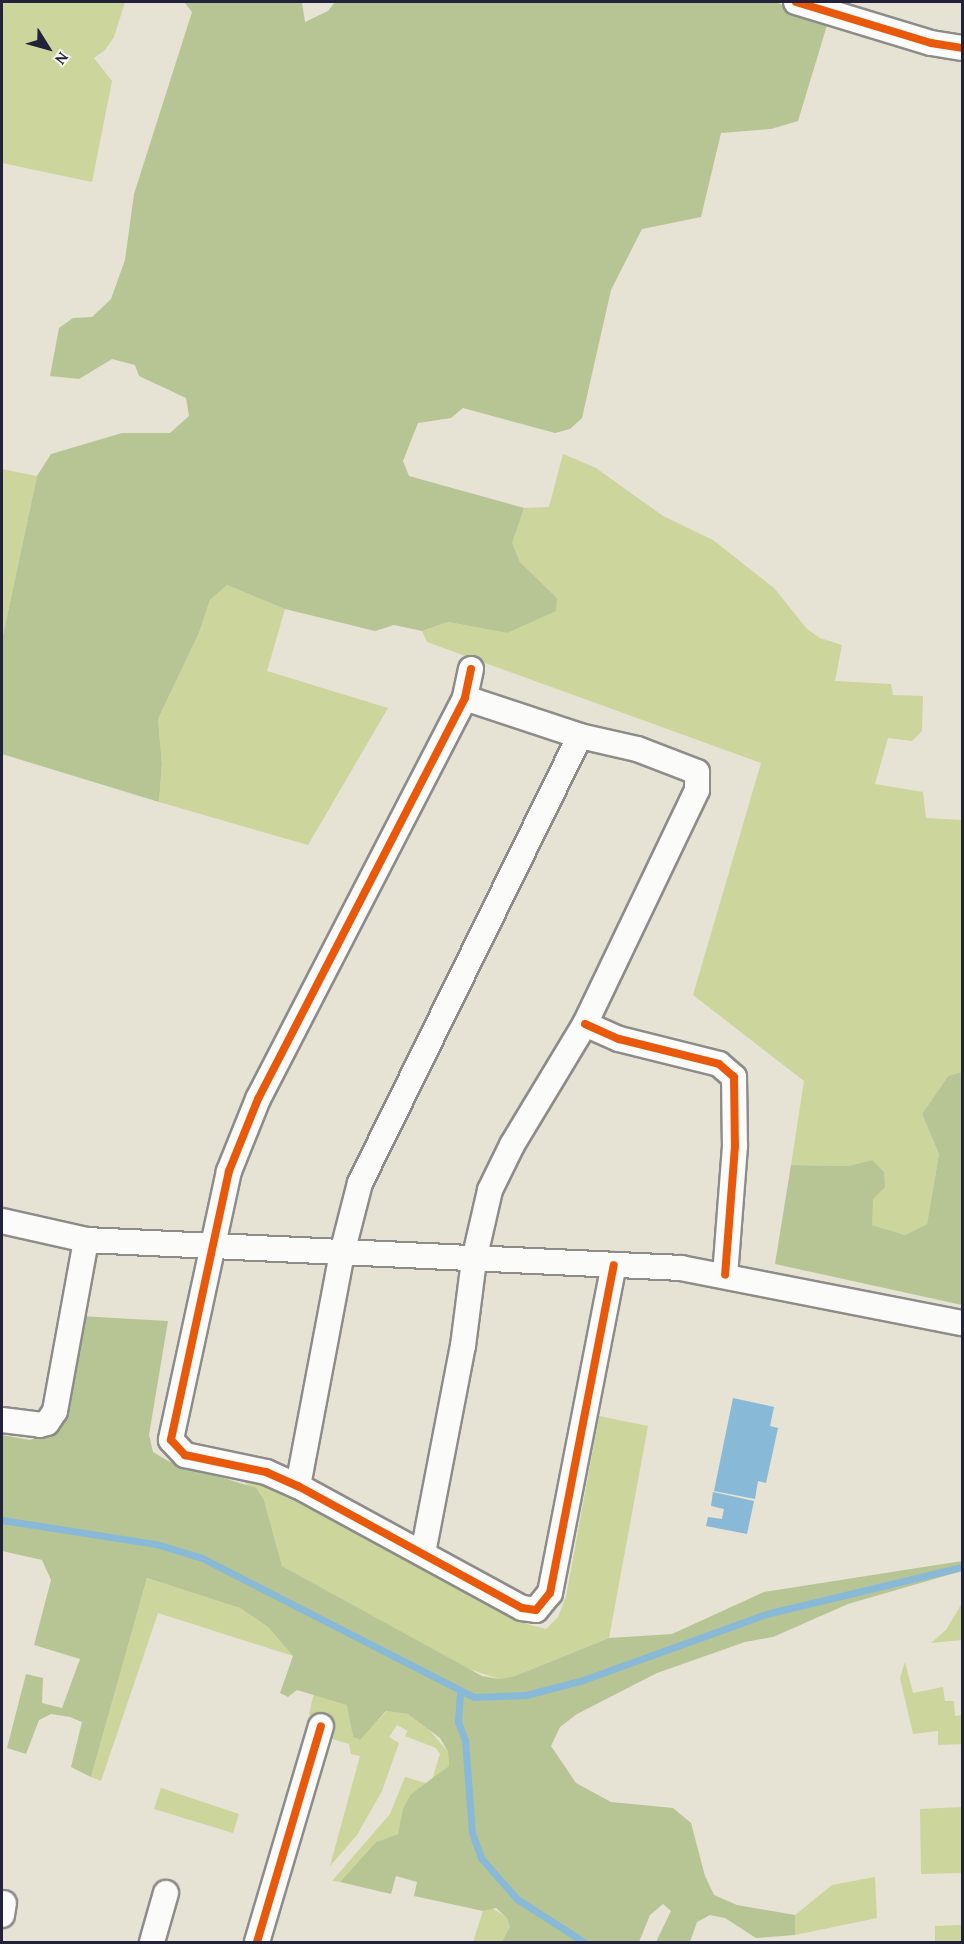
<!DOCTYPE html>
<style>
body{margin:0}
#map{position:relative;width:964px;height:1944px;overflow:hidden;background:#e6e2d4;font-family:"Gentium Book Plus",serif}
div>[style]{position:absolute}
.green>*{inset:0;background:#ccd59c}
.forest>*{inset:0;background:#b7c595}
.water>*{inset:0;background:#88b9d6}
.stream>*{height:7px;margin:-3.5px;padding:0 3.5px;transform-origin:3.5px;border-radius:3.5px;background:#88b9d6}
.roads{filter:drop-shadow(2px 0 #8e8c89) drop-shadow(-2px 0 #8e8c89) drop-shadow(0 2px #8e8c89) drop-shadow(0 -2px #8e8c89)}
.minor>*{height:24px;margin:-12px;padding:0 12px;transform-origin:12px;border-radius:12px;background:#fbfbf9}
.cycleway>*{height:8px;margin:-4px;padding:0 4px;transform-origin:4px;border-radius:4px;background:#e8590c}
span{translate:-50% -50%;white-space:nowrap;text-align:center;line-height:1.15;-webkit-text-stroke:6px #f6f6f2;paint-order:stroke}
.frame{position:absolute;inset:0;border:3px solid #22223b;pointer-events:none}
.north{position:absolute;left:18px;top:18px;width:60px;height:60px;-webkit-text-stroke:4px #f6f6f2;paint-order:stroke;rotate:127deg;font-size:16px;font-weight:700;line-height:24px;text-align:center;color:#22223b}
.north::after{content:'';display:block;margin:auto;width:21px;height:27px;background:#22223b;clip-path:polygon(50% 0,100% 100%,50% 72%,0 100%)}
</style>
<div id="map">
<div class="green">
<div style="clip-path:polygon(2px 2px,125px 2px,114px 37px,105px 50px,94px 58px,112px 81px,92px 182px,2px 163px)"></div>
<div style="clip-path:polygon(563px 454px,596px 468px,663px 516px,713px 540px,774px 588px,807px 629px,820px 638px,842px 645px,835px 681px,891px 684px,893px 695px,923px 696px,922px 731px,912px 741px,888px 738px,875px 784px,923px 792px,926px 818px,962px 820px,962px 1072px,948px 1076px,922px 1114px,939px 1154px,927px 1224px,905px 1235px,872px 1225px,872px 1160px,848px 1166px,791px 1165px,804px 1081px,693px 995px,761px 763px,427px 642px,422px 631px,448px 622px,507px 633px,557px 598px,520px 562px,511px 543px,524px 508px,549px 507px)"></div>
<div style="clip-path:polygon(2px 469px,37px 476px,2px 640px)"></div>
<div style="clip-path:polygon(227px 585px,285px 609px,267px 671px,388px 708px,308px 845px,159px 802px,162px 764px,158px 719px,199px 633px,210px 600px)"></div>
<div style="clip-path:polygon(599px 1416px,648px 1426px,609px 1638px,515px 1676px,499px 1679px,466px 1668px,282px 1566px,264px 1500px,244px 1482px,252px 1473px,370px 1540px,530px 1625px,546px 1629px,558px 1617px,566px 1597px)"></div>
<div style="clip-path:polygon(147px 1578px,240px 1608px,268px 1627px,293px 1656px,158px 1613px,101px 1781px,91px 1777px)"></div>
<div style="clip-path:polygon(962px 1603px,962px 1640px,931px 1643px,946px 1630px)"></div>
<div style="clip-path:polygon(905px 1662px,913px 1693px,943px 1687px,945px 1701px,954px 1701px,955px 1716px,962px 1715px,962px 1744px,938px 1745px,938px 1731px,913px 1734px,900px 1678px)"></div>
<div style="clip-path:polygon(314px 1693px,348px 1705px,353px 1737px,359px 1740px,387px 1711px,408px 1714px,426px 1726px,448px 1752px,449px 1766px,432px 1780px,440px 1754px,436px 1748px,405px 1736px,408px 1731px,397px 1725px,389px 1737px,399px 1743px,382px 1791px,357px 1835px,330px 1866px,360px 1756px,351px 1754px,349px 1744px,329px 1738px,309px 1714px)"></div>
<div style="clip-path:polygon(405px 1777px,426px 1783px,411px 1794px,398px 1834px,376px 1842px,340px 1882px,332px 1881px,390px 1814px)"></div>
<div style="clip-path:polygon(161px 1788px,239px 1814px,233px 1833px,154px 1809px)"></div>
<div style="clip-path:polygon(962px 1807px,962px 1873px,921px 1874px,920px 1809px)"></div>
<div style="clip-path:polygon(875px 1877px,877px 1918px,795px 1935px,795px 1915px,832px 1885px)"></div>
<div style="clip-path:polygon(490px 1907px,508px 1918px,510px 1927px,506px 1938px,502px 1942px,473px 1942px,483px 1911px)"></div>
<div style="clip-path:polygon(962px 1925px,962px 1942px,935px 1942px,935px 1926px)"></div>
</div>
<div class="forest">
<div style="clip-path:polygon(184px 2px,302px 2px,305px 22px,328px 11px,335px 2px,775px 2px,828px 22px,798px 121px,771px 129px,721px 133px,701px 217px,642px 229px,611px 290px,582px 418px,570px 429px,555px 433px,463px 408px,451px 418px,418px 423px,403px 461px,409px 476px,524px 508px,512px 543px,520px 562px,557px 598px,556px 611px,507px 633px,448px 622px,422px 631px,394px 625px,375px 631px,285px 609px,227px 585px,210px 600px,199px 633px,158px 719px,162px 764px,159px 802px,2px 754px,2px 640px,37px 476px,51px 454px,122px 433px,170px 433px,189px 416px,186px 398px,139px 376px,135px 365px,112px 359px,79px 379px,50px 376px,59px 328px,73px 318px,92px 317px,111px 299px,125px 260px,134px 194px,192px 12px)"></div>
<div style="clip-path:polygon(962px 1072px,962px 1305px,775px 1264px,791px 1165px,848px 1166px,872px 1160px,884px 1172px,885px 1187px,873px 1199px,872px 1225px,905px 1235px,927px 1224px,939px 1154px,922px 1114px,948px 1076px)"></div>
<div style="clip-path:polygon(79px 1316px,168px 1321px,149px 1435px,153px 1452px,168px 1461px,256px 1488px,264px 1500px,282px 1566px,482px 1676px,499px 1679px,515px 1676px,609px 1638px,672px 1634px,764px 1592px,962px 1561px,962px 1571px,848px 1604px,773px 1637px,745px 1642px,657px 1673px,577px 1714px,560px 1727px,551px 1746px,576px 1783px,611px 1802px,673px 1808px,691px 1823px,705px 1876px,714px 1895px,737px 1905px,795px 1915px,795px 1935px,756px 1938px,725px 1918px,710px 1915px,697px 1922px,690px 1942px,656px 1942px,671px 1911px,663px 1904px,650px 1915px,639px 1942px,502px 1942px,510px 1927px,507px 1918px,496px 1908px,483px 1911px,414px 1896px,417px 1882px,396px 1876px,391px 1894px,340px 1882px,376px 1842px,398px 1834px,403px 1809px,411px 1794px,449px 1766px,448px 1752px,440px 1738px,408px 1714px,386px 1711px,360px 1740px,353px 1737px,347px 1705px,297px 1690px,288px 1697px,280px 1693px,293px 1656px,268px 1627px,240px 1608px,147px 1578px,91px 1777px,71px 1767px,82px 1722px,70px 1717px,51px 1714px,39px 1720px,26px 1754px,7px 1748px,26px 1674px,43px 1678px,42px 1703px,62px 1708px,80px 1659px,34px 1645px,51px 1580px,42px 1560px,2px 1551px,2px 1435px,30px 1440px,53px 1432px)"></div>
</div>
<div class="water">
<div style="clip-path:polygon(733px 1398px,774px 1407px,770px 1426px,778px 1428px,766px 1483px,758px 1481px,755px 1499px,714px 1491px)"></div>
<div style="clip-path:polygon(713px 1492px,754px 1501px,747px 1534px,706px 1526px,708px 1517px,722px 1519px,724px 1509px,711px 1506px)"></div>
</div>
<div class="stream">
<div style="left:2px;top:1520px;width:156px;rotate:8.9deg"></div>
<div style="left:156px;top:1544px;width:48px;rotate:16.9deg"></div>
<div style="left:202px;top:1558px;width:305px;rotate:27.1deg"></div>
<div style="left:474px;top:1697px;width:52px;rotate:-2.2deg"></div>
<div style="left:526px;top:1695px;width:59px;rotate:-14.7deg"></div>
<div style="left:583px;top:1680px;width:195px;rotate:-19.8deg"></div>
<div style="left:766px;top:1614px;width:202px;rotate:-13.5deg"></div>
<div style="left:460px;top:1693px;width:29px;rotate:94deg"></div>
<div style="left:458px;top:1722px;width:19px;rotate:69deg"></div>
<div style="left:465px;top:1740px;width:93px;rotate:85.7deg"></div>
<div style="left:472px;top:1833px;width:27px;rotate:70deg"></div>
<div style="left:481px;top:1858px;width:55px;rotate:48.7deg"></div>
<div style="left:517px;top:1899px;width:80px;rotate:32.7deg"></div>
</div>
<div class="roads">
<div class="minor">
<div style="left:796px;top:2px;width:141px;rotate:16.9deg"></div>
<div style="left:931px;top:43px;width:31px;rotate:9deg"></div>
<div style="left:471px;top:669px;width:30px;rotate:102deg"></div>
<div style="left:465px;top:698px;width:451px;rotate:117.3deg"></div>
<div style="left:258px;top:1099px;width:78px;rotate:111.9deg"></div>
<div style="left:229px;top:1171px;width:275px;rotate:102.2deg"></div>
<div style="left:171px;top:1440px;width:21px;rotate:47deg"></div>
<div style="left:185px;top:1455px;width:83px;rotate:11.9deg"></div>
<div style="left:266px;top:1472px;width:35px;rotate:24deg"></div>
<div style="left:298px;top:1486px;width:255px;rotate:28.6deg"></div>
<div style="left:522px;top:1608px;width:14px;rotate:8deg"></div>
<div style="left:536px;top:1610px;width:22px;rotate:-51deg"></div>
<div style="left:550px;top:1593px;width:334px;rotate:-79deg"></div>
<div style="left:585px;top:1024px;width:37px;rotate:24deg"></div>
<div style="left:619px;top:1039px;width:103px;rotate:14deg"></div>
<div style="left:719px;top:1064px;width:20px;rotate:41deg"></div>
<div style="left:734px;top:1077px;width:69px;rotate:89.2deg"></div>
<div style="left:735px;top:1146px;width:129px;rotate:94.4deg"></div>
<div style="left:2px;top:1221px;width:86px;rotate:12.7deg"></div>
<div style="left:86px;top:1240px;width:596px;rotate:2.69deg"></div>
<div style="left:681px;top:1268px;width:286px;rotate:11.1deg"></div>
<div style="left:2px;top:1420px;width:38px;rotate:7deg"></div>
<div style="left:40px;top:1425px;width:7px;rotate:-16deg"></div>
<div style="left:47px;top:1423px;width:14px;rotate:-56deg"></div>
<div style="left:55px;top:1411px;width:174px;rotate:-79.7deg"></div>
<div style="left:298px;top:1486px;width:237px;rotate:-79.3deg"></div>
<div style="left:342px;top:1253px;width:72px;rotate:-75.6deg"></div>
<div style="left:360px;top:1183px;width:498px;rotate:-63.8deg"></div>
<div style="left:423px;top:1553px;width:211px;rotate:-79.1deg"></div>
<div style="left:463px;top:1346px;width:87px;rotate:-82.7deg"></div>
<div style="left:474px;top:1260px;width:72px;rotate:-77.1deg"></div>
<div style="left:490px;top:1190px;width:50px;rotate:-63.9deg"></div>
<div style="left:512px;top:1145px;width:141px;rotate:-58.9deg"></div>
<div style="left:585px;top:1024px;width:259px;rotate:-64.4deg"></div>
<div style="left:697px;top:790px;width:18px;rotate:-90deg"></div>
<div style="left:697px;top:772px;width:64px;rotate:-159deg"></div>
<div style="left:637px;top:749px;width:58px;rotate:-167.2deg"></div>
<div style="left:580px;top:736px;width:121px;rotate:-161.7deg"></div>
<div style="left:2px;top:1915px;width:12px;rotate:-81deg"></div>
<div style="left:152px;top:1942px;width:51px;rotate:-74.1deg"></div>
<div style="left:257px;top:1942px;width:225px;rotate:-73.5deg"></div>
</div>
</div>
<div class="cycleway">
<div style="left:796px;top:2px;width:141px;rotate:16.9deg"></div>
<div style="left:931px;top:43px;width:31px;rotate:9deg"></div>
<div style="left:471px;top:669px;width:30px;rotate:102deg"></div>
<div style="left:465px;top:698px;width:451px;rotate:117.3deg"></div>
<div style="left:258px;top:1099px;width:78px;rotate:111.9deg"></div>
<div style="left:229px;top:1171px;width:275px;rotate:102.2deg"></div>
<div style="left:171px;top:1440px;width:21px;rotate:47deg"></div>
<div style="left:185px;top:1455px;width:83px;rotate:11.9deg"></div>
<div style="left:266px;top:1472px;width:35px;rotate:24deg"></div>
<div style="left:298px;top:1486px;width:255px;rotate:28.6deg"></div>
<div style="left:522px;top:1608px;width:14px;rotate:8deg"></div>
<div style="left:536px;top:1610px;width:22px;rotate:-51deg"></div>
<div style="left:550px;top:1593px;width:334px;rotate:-79deg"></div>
<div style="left:585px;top:1024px;width:37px;rotate:24deg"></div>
<div style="left:619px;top:1039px;width:103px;rotate:14deg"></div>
<div style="left:719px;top:1064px;width:20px;rotate:41deg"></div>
<div style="left:734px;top:1077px;width:69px;rotate:89.2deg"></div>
<div style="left:735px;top:1146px;width:129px;rotate:94.4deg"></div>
<div style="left:257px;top:1942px;width:225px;rotate:-73.5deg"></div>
</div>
<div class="frame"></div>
<div class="north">N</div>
</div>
